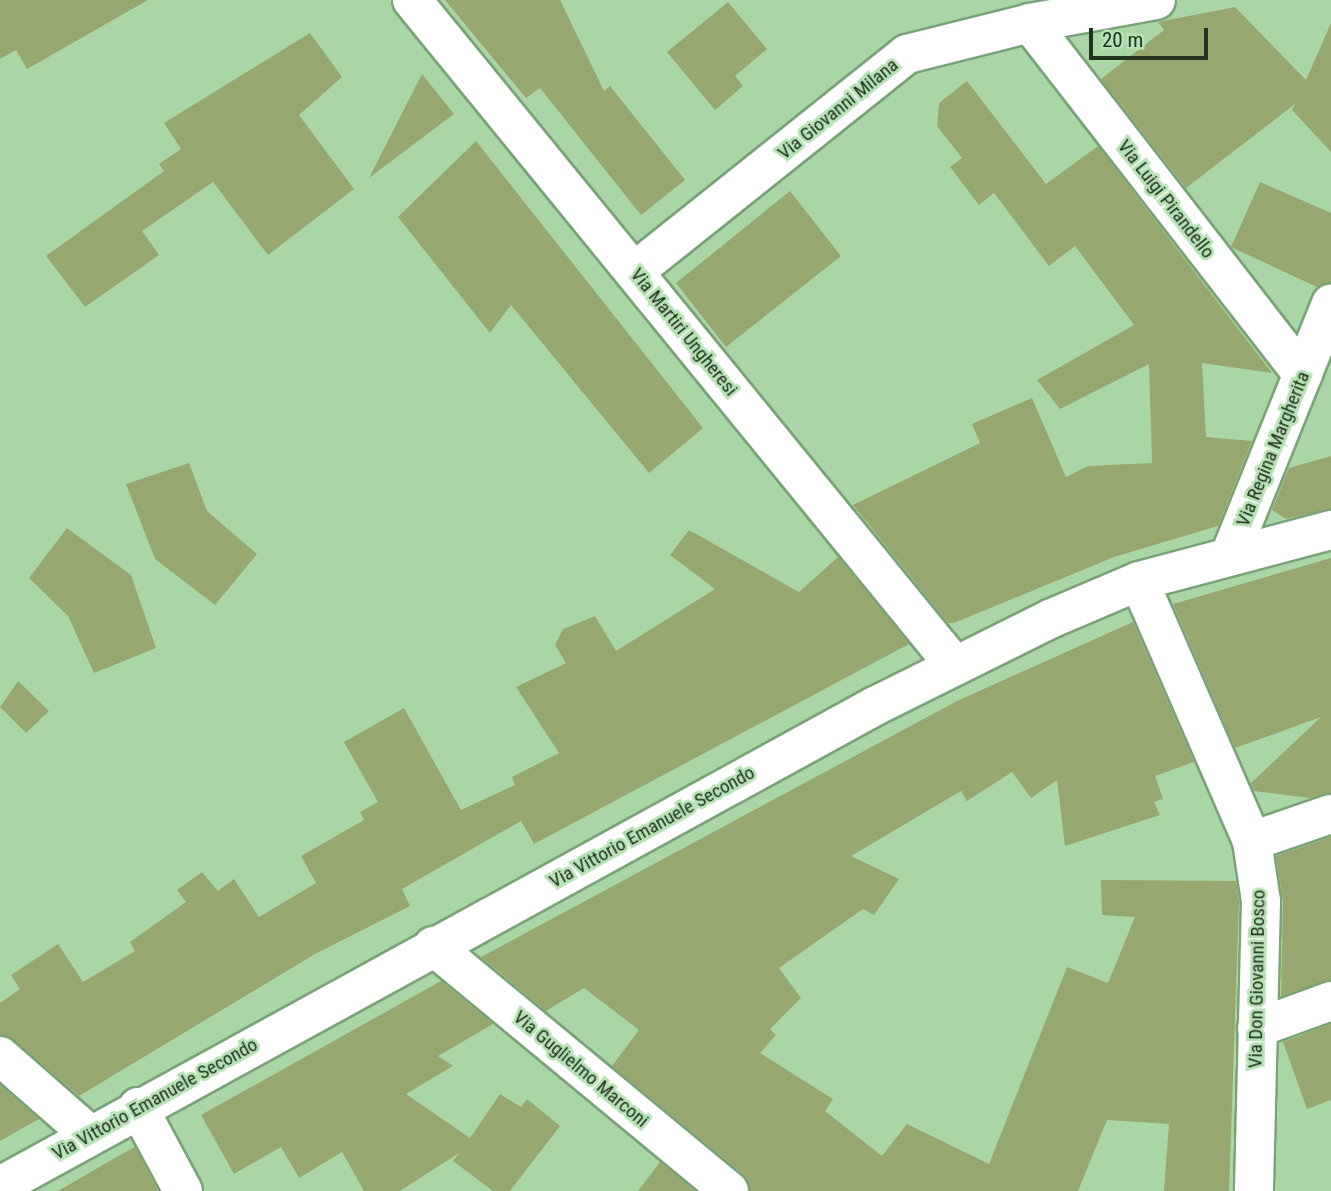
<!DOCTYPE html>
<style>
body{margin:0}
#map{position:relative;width:1331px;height:1191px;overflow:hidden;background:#aad6a7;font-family:"Roboto Condensed",sans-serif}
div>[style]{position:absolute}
.building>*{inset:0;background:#96a870}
.roads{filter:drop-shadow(2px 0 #79a276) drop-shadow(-2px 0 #79a276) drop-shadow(0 2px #79a276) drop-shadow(0 -2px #79a276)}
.minor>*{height:38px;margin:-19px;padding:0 19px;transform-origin:19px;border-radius:19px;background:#fff}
span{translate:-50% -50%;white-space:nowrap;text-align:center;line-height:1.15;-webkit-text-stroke:6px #b7e3b4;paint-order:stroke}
.street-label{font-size:19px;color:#20311f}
.scale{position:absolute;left:1089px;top:28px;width:119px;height:32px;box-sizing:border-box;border:4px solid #20311f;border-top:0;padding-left:9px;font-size:21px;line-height:24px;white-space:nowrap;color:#20311f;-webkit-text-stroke:5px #b7e3b4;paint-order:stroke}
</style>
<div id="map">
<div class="building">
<div style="clip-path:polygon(0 0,148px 0,27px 69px,16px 50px,0 59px)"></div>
<div style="clip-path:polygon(445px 0,560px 0,604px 91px,610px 86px,685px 180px,641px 215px,540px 88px,526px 98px)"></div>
<div style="clip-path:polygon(728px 2px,767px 49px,735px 76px,743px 86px,715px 110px,667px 52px)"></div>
<div style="clip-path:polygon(1235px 7px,1306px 80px,1331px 23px,1331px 152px,1292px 110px,1295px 104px,1186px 188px,1101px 79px,1164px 30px,1158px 22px)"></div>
<div style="clip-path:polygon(310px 33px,342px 77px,299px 115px,354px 189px,268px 255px,213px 182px,142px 231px,159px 255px,85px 307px,46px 256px,164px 171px,159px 164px,181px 149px,164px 123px)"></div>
<div style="clip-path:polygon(422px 74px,454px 114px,369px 178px)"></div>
<div style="clip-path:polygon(967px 81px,1046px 184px,1098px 146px,1272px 373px,1202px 363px,1206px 437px,1252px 441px,1218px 526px,1114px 557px,954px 623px,948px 623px,853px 505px,980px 443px,972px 424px,1032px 398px,1066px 477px,1088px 466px,1152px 463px,1149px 364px,1060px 409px,1037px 380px,1134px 325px,1075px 246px,1049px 266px,994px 193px,979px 205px,950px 167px,962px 158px,937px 126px,939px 103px)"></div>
<div style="clip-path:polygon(476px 141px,703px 428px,649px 473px,511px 305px,490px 333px,398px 217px)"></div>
<div style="clip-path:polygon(1260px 182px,1331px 213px,1331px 283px,1317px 287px,1231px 247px)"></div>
<div style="clip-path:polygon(790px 191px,841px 256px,726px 347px,676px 283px)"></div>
<div style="clip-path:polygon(1331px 456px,1331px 509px,1286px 519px,1272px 510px,1289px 468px)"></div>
<div style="clip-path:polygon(189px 463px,207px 511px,257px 554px,215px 605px,155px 559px,126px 484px)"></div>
<div style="clip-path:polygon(67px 528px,131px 575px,156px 648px,94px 673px,68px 616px,29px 578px)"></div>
<div style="clip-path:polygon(689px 530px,799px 592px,838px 557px,909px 644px,534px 844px,521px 821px,402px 889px,410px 906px,315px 954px,79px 1096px,14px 1040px,0 1035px,0 1003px,20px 989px,11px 975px,58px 944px,83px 982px,135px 951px,130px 942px,186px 902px,177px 890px,202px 872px,218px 891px,234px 879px,259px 917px,316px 883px,301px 856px,364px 820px,360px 812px,378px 802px,344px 742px,404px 708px,461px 810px,515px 785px,512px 777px,559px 753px,516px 687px,566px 663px,555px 645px,563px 629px,595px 616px,616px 651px,715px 589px,670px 555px)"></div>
<div style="clip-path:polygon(1331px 558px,1331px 793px,1310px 798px,1254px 791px,1251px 783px,1321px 717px,1235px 748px,1173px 604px)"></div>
<div style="clip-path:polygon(1133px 622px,1194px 762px,1155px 776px,1163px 799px,1154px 802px,1160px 815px,1065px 846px,1057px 780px,1031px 798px,1012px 772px,967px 801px,961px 791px,851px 856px,899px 879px,874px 915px,863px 909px,779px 968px,801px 998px,770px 1029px,776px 1035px,760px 1053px,833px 1099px,825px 1111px,882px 1156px,907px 1124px,989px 1164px,1067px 967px,1108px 983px,1135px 917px,1102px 915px,1101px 880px,1236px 881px,1239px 902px,1229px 1191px,1164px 1191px,1169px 1124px,1107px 1120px,1078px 1191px,750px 1191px,743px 1174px,612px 1066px,639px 1030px,584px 988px,546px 1011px,481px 957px,957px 701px)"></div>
<div style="clip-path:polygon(18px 681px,49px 711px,26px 733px,0 707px)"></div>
<div style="clip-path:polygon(1331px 837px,1331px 980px,1281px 996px,1283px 901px,1276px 856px)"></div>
<div style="clip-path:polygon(441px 981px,493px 1024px,438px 1056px,453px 1066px,406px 1094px,470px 1138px,500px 1094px,521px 1107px,527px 1099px,560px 1126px,510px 1191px,493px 1191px,453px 1161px,459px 1153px,400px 1191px,364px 1191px,342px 1152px,299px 1178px,281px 1147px,234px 1174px,201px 1115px)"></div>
<div style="clip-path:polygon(1331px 1024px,1331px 1100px,1307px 1109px,1283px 1042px)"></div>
<div style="clip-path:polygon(0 1085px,39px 1119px,0 1141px)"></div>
<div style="clip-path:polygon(135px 1147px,158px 1191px,58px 1191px,120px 1155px)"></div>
<div style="clip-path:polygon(660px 1162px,695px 1191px,638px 1191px)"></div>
</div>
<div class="roads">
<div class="minor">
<div style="left:412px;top:0;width:859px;rotate:50.81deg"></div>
<div style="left:1030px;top:23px;width:445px;rotate:52.2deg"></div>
<div style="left:635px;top:271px;width:348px;rotate:-38.6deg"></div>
<div style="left:907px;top:54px;width:127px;rotate:-14.1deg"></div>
<div style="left:1030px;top:23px;width:128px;rotate:-10.3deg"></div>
<div style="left:1230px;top:555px;width:271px;rotate:-68.1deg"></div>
<div style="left:1139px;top:581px;width:283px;rotate:66.5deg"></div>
<div style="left:1252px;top:841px;width:61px;rotate:81.5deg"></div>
<div style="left:1261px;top:901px;width:290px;rotate:91.4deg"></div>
<div style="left:1252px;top:841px;width:83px;rotate:-18.9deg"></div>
<div style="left:433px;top:946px;width:384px;rotate:39.6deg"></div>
<div style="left:1257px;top:1028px;width:79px;rotate:-20deg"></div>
<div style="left:0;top:1056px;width:120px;rotate:41.3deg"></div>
<div style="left:138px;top:1107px;width:95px;rotate:61.8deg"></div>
<div style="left:0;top:1186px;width:998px;rotate:-28.75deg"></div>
<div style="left:875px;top:706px;width:195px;rotate:-26.4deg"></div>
<div style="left:1050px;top:619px;width:97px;rotate:-23.1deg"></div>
<div style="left:1139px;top:581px;width:199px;rotate:-14.9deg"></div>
</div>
</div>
<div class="street-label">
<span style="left:838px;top:109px;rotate:-39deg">Via Giovanni Milana</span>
<span style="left:1166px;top:199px;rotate:52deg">Via Luigi Pirandello</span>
<span style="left:684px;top:332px;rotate:51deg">Via Martiri Ungheresi</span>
<span style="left:1273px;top:449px;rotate:-68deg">Via Regina Margherita</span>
<span style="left:652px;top:827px;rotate:-29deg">Via Vittorio Emanuele Secondo</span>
<span style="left:1257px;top:979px;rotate:-89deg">Via Don Giovanni Bosco</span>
<span style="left:581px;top:1069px;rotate:40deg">Via Guglielmo Marconi</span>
<span style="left:155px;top:1099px;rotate:-29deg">Via Vittorio Emanuele Secondo</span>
</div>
<div class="scale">20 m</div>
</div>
